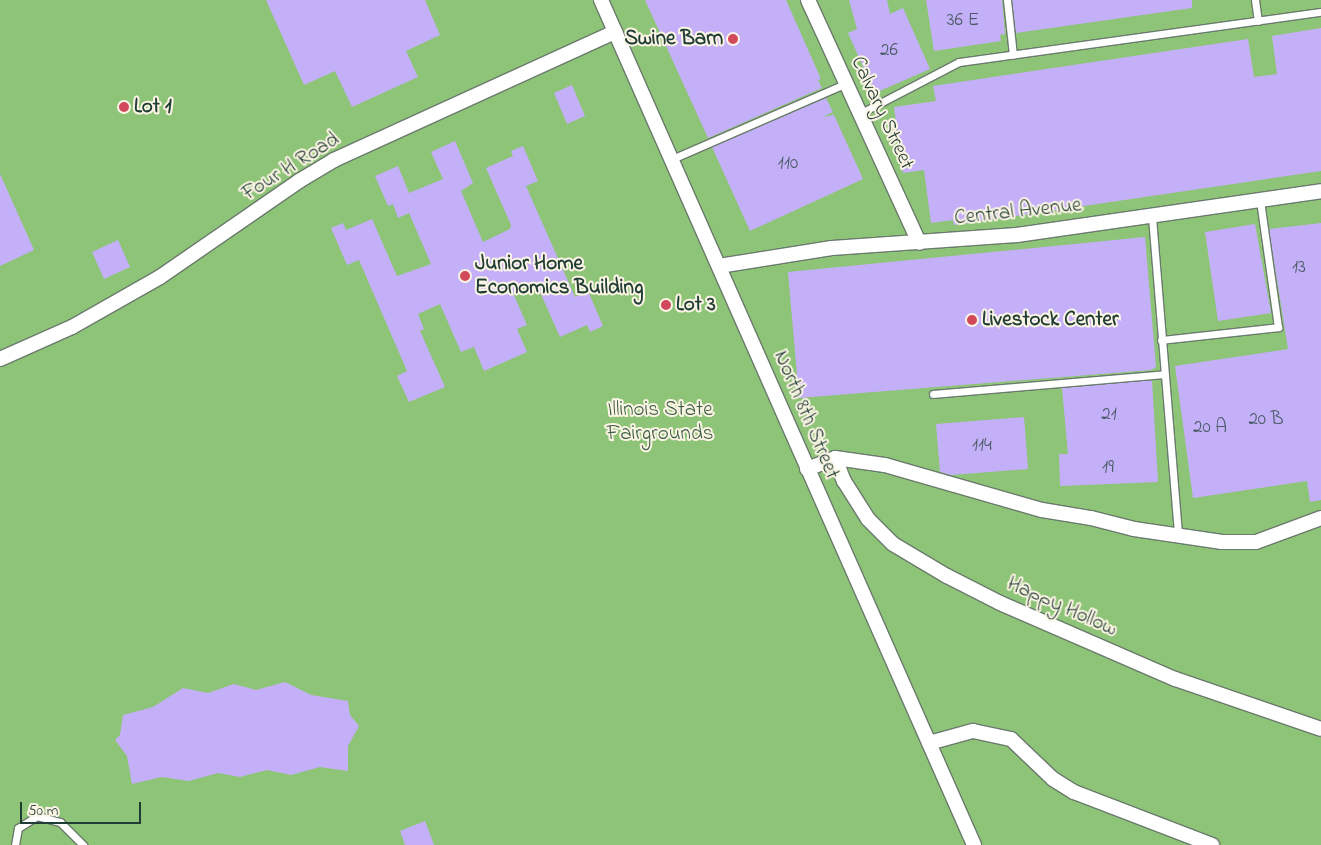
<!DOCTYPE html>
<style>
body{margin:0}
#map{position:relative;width:1321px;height:845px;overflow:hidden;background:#f5ebd3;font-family:"Indie Flower",sans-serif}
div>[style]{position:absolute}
.green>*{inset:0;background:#8ec477}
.building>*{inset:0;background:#c4b0f8}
.roads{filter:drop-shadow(1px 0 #6a7a6c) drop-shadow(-1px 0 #6a7a6c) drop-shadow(0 1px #6a7a6c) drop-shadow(0 -1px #6a7a6c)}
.lane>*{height:7px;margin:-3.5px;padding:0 3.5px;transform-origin:3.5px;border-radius:3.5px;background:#fff}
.street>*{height:14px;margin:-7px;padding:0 7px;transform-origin:7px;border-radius:7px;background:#fff}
.dots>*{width:14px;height:14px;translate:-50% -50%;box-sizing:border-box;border:2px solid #fcf5e5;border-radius:50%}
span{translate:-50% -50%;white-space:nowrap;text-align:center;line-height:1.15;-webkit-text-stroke:4px #fcf5e5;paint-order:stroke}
.number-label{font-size:19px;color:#485a65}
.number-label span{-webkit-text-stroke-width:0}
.poi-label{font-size:21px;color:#1f3d34;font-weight:700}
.right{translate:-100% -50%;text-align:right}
.left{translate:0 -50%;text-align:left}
.street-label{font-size:21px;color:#1f3d34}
.park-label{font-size:21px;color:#3b5f45}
.scale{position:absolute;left:20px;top:802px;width:121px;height:22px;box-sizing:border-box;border:2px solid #1f3d34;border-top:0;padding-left:6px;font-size:15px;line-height:18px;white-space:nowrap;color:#1f3d34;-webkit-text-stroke:4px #fcf5e5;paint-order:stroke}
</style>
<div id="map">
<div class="green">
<div style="clip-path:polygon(0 0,1321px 0,1321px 845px,0 845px)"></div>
</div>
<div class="building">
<div style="clip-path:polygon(266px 0,425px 0,440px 35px,406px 51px,418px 77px,352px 107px,335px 71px,304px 85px)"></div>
<div style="clip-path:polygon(645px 0,786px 0,821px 79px,818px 80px,822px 88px,708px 138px)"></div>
<div style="clip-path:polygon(849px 0,887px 0,890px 14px,903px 8px,930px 69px,875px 93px,848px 33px,857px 29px)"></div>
<div style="clip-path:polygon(926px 0,1002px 0,1005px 34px,1000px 35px,1001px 41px,934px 51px)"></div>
<div style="clip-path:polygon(1012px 0,1192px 0,1192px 8px,1016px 33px)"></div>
<div style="clip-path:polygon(1321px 28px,1321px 171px,954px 225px,953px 220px,931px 223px,924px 170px,903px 173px,894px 107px,936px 101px,933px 86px,1248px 39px,1254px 77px,1277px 74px,1272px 36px)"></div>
<div style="clip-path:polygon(572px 85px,585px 116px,567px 124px,554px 93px)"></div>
<div style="clip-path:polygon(826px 98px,833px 112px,823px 117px,834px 115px,863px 179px,750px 231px,712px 147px)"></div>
<div style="clip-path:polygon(455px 141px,473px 183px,461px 191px,483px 242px,510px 229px,511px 225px,486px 168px,513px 156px,511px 151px,523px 146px,538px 181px,526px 186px,575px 297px,588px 291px,603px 326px,590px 332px,587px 325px,560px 337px,535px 281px,513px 293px,527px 325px,517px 329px,527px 352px,484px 371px,474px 347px,461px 352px,440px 304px,418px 314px,424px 329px,420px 331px,445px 387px,409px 402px,397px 376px,407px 371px,359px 260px,347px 265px,331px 228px,343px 223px,346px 230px,372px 219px,397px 276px,431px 264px,409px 213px,398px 218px,393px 204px,388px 206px,375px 176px,398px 166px,409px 193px,443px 179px,431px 152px)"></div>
<div style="clip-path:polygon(0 174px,34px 250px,0 266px)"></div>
<div style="clip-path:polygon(1321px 223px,1321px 500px,1310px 502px,1307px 481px,1193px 498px,1175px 366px,1288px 349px,1269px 229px)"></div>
<div style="clip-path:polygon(1255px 224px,1271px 313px,1218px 321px,1205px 232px)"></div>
<div style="clip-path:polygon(1145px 237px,1156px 367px,1151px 370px,799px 398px,788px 272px)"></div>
<div style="clip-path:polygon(118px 240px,130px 267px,104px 279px,92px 252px)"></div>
<div style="clip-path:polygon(1152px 380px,1158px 482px,1060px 486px,1059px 454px,1068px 454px,1062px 388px)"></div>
<div style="clip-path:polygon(1024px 417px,1028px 469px,951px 475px,940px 472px,936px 424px)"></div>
<div style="clip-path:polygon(285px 682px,311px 695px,348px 701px,350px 715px,359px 726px,348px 746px,348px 771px,320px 767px,291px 775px,267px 770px,240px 777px,218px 773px,189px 781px,162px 777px,132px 784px,127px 756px,115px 740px,120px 735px,123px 715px,153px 707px,183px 688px,208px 693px,234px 684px,256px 690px)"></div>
<div style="clip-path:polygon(425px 821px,434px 845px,405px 845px,400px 831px)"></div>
</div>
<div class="roads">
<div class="lane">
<div style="left:1007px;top:0;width:55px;rotate:83.8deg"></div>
<div style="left:1255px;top:0;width:21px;rotate:82deg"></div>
<div style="left:861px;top:113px;width:110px;rotate:-27.5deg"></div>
<div style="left:959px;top:62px;width:365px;rotate:-7.9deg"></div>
<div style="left:672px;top:159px;width:191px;rotate:-23.5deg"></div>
<div style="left:1152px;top:217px;width:319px;rotate:85.3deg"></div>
<div style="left:1161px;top:340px;width:118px;rotate:-6.3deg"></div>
<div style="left:1278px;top:327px;width:127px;rotate:-98.1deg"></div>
<div style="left:933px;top:394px;width:232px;rotate:-4.9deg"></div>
<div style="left:15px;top:845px;width:17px;rotate:-80deg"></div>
<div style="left:18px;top:828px;width:22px;rotate:-32deg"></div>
<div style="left:37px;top:816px;width:24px;rotate:15deg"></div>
<div style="left:60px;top:822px;width:33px;rotate:45deg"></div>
</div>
<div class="street">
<div style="left:601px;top:0;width:924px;rotate:66.18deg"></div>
<div style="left:808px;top:0;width:267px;rotate:65.4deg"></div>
<div style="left:719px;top:266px;width:114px;rotate:-9.1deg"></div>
<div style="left:832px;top:248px;width:185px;rotate:-4deg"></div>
<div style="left:1017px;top:235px;width:307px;rotate:-8.2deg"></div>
<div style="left:0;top:359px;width:79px;rotate:-24deg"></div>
<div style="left:72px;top:327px;width:101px;rotate:-29.6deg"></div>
<div style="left:160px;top:277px;width:169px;rotate:-34.6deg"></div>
<div style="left:299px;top:181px;width:41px;rotate:-31deg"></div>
<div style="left:334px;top:160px;width:309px;rotate:-24.5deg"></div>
<div style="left:835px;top:458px;width:25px;rotate:69deg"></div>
<div style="left:844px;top:481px;width:45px;rotate:57.7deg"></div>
<div style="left:868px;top:519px;width:35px;rotate:45deg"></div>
<div style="left:893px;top:544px;width:63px;rotate:30.7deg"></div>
<div style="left:947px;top:576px;width:59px;rotate:27deg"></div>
<div style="left:1000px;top:603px;width:191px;rotate:23.5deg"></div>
<div style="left:1175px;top:679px;width:154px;rotate:18.9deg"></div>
<div style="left:807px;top:469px;width:30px;rotate:-21deg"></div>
<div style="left:835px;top:458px;width:50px;rotate:8deg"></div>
<div style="left:885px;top:465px;width:163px;rotate:16deg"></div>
<div style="left:1042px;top:510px;width:50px;rotate:9.3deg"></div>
<div style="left:1091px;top:518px;width:44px;rotate:14.3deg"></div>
<div style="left:1134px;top:529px;width:89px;rotate:8.4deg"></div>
<div style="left:1222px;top:542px;width:34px"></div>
<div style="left:1256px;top:542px;width:69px;rotate:-20.3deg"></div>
<div style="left:929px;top:743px;width:46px;rotate:-15.3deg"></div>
<div style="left:973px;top:731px;width:39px;rotate:12deg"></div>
<div style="left:1011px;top:739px;width:58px;rotate:43.6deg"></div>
<div style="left:1053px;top:779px;width:25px;rotate:32deg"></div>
<div style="left:1074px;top:792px;width:148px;rotate:21deg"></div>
</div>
</div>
<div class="dots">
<div style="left:733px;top:39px;background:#d1495b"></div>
<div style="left:124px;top:107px;background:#d1495b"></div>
<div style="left:465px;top:276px;background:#d1495b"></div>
<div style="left:666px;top:305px;background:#d1495b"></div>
<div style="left:972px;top:320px;background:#d1495b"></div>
</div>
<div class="number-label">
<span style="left:963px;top:21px">36 E</span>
<span style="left:889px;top:51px">26</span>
<span style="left:788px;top:164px">110</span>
<span style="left:1299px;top:268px">13</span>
<span style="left:1109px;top:415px">21</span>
<span style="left:1266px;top:420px">20 B</span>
<span style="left:1210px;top:428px">20 A</span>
<span style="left:982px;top:446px">114</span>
<span style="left:1108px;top:468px">19</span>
</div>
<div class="poi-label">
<span class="right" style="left:723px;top:39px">Swine Barn</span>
<span class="left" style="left:134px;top:107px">Lot 1</span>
<span class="left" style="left:475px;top:276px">Junior Home<br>Economics Building</span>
<span class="left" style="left:676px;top:305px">Lot 3</span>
<span class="left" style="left:982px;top:320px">Livestock Center</span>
</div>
<div class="street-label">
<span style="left:882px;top:113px;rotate:65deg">Calvary Street</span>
<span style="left:291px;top:167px;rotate:-32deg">Four H Road</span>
<span style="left:1018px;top:212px;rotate:-6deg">Central Avenue</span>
<span style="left:806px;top:415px;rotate:67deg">North 8th Street</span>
<span style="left:1062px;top:607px;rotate:24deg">Happy Hollow</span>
</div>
<div class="park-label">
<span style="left:660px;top:422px">Illinois State<br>Fairgrounds</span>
</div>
<div class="scale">50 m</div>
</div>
